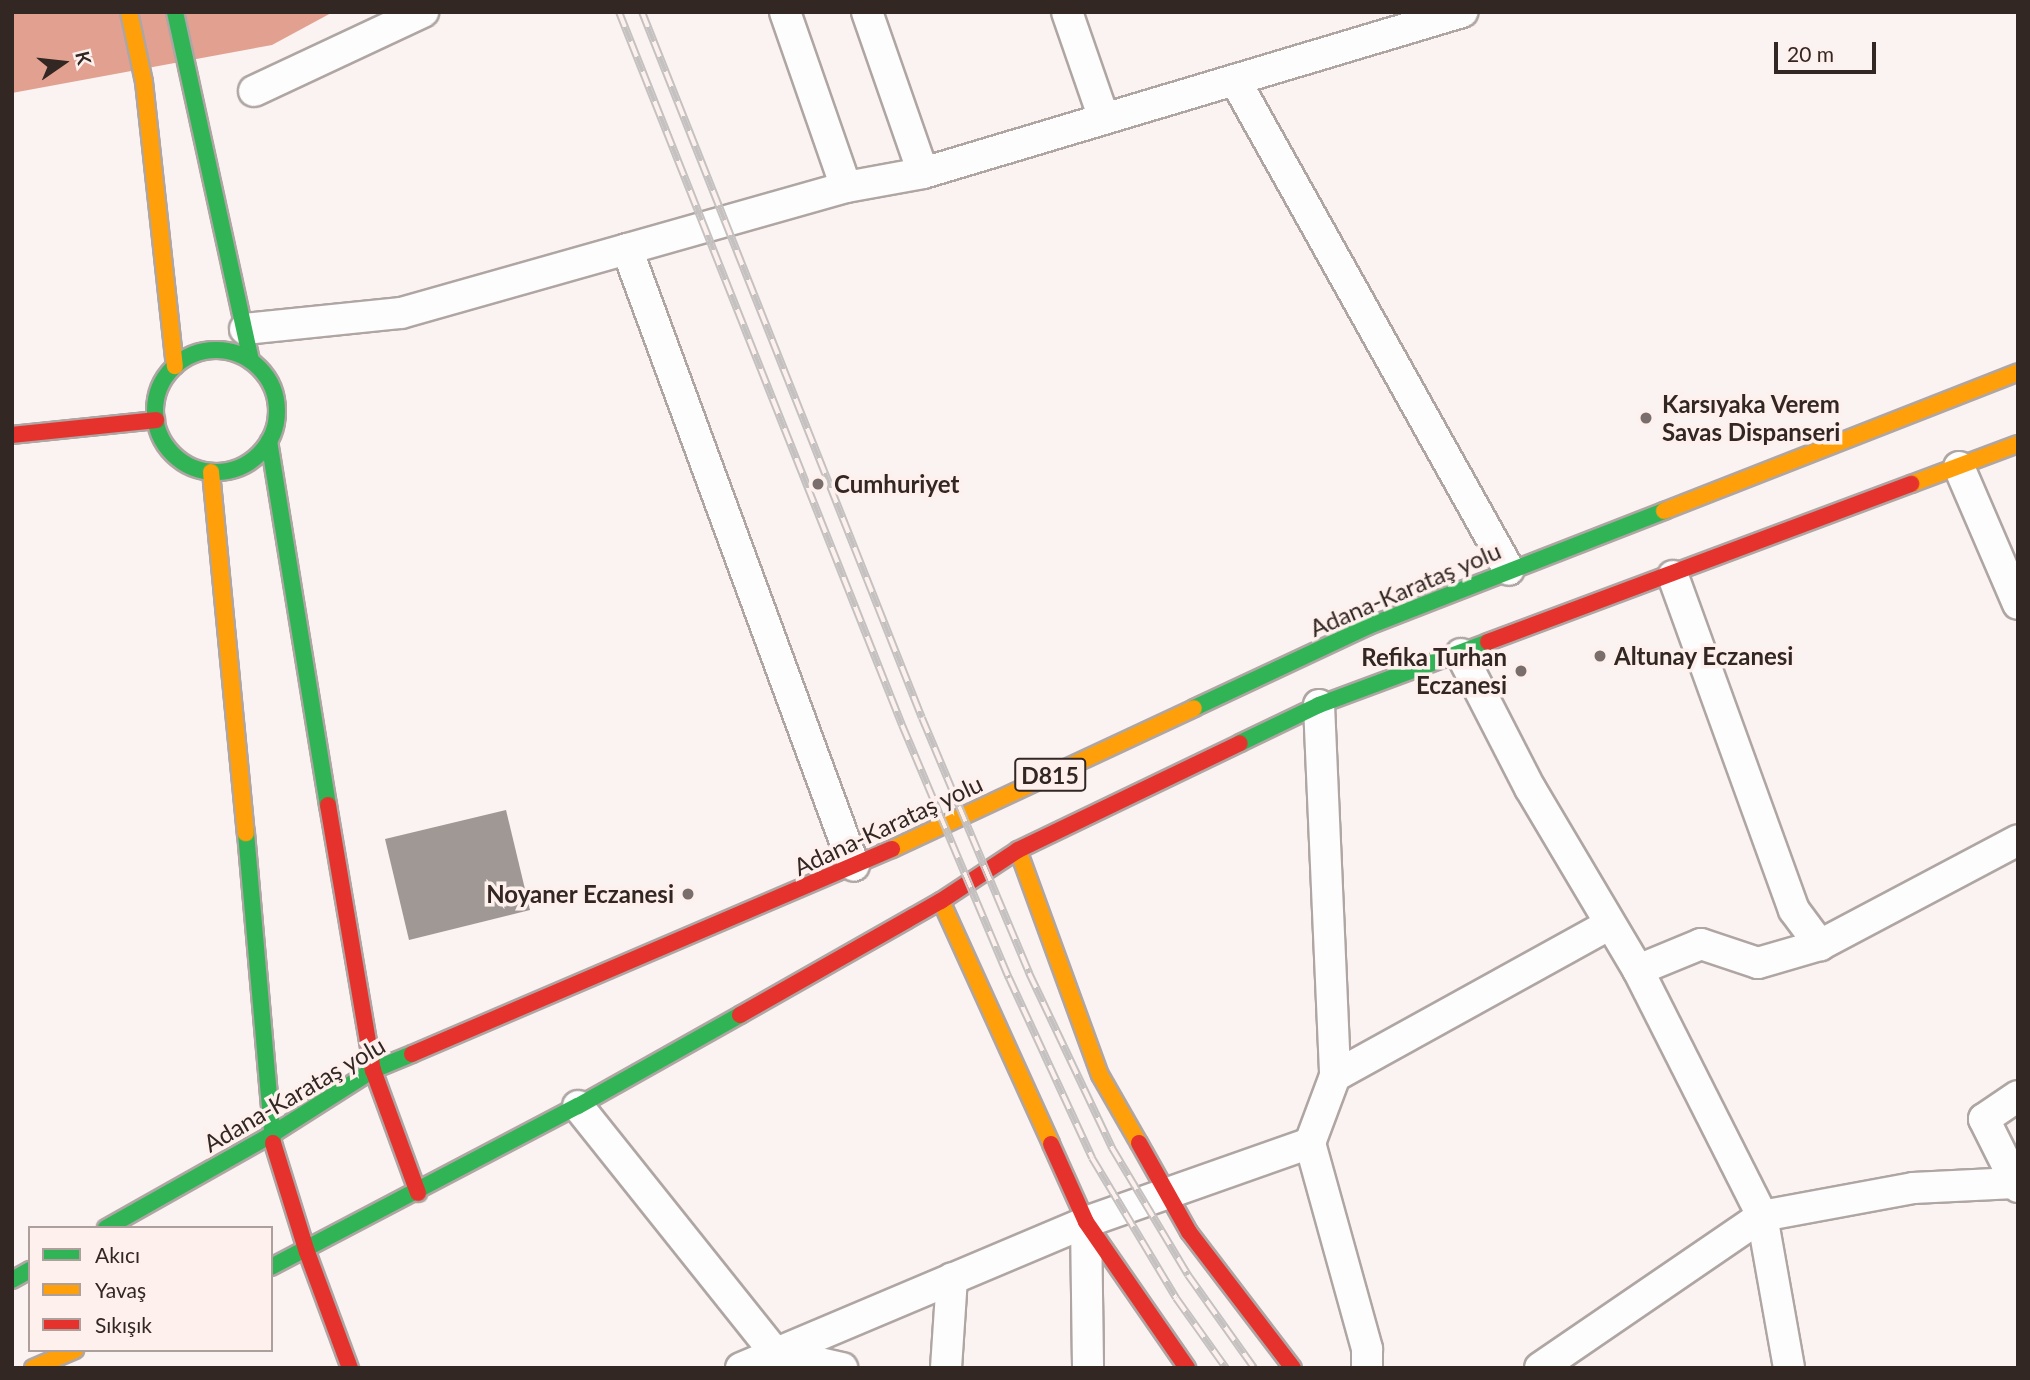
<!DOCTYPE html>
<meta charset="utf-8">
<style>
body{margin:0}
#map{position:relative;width:2030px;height:1380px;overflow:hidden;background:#faf3f1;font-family:Lato,sans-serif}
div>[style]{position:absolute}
.water>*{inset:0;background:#e2a190}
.building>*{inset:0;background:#a09895}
.roads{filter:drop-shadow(2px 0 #afa6a4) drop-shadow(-2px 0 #afa6a4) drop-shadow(0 2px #afa6a4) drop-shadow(0 -2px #afa6a4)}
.street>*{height:30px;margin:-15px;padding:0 15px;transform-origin:15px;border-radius:15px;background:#fefdfd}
.fast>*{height:16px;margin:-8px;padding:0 8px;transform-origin:8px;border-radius:8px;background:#30b455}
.fast>.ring{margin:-8px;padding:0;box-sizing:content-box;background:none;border:16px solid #30b455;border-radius:50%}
.slow>*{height:16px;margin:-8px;padding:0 8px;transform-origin:8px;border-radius:8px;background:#ff9f0a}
.jam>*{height:16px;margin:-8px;padding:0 8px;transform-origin:8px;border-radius:8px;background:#e5322d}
.rail>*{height:8px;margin-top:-4px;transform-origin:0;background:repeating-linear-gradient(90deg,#fef1ed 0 16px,#c4c1c0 0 32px);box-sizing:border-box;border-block:2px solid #c4c1c0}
.dots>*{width:19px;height:19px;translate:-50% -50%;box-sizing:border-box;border:4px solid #fef1ed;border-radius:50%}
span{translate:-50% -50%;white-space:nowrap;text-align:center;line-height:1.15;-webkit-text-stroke:7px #fef1ed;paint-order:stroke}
.shield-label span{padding:2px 5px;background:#fef1ed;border:2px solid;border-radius:5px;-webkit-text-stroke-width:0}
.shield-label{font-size:23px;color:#332723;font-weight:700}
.poi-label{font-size:24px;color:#332723;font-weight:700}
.left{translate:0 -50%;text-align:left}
.right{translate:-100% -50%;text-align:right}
.street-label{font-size:24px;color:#332723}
.frame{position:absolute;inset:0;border:14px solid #332723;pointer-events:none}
.legend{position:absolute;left:28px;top:1226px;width:245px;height:126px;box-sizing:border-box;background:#fef1ed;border:2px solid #ada09c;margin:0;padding:9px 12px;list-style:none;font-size:21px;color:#332723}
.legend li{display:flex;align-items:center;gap:14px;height:35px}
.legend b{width:35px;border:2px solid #ada09c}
.north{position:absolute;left:28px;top:28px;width:70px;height:70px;-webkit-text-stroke:5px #fef1ed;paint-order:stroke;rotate:76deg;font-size:19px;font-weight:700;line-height:28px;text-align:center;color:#332723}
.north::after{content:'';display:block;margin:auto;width:24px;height:32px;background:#332723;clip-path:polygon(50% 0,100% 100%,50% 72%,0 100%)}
.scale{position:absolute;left:1774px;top:42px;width:102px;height:32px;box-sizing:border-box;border:4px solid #332723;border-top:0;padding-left:9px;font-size:21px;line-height:24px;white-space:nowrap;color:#332723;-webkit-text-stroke:5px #fef1ed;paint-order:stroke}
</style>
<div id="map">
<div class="water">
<div style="clip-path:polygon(12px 12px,333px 12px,272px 45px,12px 93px)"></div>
</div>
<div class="building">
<div style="clip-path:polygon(506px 810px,530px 910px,409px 940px,385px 839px)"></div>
</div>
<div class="roads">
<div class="street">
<div style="left:785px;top:12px;width:185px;rotate:70.8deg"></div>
<div style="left:867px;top:12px;width:170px;rotate:70.8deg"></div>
<div style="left:1067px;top:12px;width:113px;rotate:70.9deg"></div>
<div style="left:1235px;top:80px;width:561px;rotate:60.79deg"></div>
<div style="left:254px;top:91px;width:187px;rotate:-25.1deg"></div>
<div style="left:627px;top:249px;width:657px;rotate:69.8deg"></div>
<div style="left:245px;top:329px;width:157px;rotate:-5.9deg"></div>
<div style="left:401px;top:313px;width:462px;rotate:-15.8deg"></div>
<div style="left:846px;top:187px;width:78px;rotate:-10.3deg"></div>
<div style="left:923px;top:173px;width:563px;rotate:-16.63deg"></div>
<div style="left:1959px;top:467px;width:149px;rotate:66.7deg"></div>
<div style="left:1673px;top:576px;width:355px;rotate:70.1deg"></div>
<div style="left:1794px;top:910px;width:44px;rotate:53.4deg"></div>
<div style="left:1461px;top:654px;width:151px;rotate:62.8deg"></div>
<div style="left:1530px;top:788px;width:212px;rotate:59.3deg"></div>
<div style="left:1638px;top:970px;width:68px;rotate:-22.4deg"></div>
<div style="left:1701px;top:944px;width:60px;rotate:18.4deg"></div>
<div style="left:1758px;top:963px;width:65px;rotate:-16.2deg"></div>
<div style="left:1820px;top:945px;width:224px;rotate:-27.9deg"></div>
<div style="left:1319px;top:705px;width:371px;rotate:87.5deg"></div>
<div style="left:1335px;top:1076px;width:72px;rotate:110.5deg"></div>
<div style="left:1310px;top:1143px;width:214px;rotate:74.5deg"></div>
<div style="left:1367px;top:1349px;width:19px;rotate:90deg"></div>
<div style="left:1638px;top:970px;width:275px;rotate:63.2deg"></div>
<div style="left:1762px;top:1216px;width:154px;rotate:79.9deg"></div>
<div style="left:1335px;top:1076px;width:313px;rotate:-28.9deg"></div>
<div style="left:2018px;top:1096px;width:41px;rotate:145.9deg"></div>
<div style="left:1984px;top:1119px;width:76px;rotate:63.4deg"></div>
<div style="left:578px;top:1106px;width:316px;rotate:51.4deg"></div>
<div style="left:775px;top:1353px;width:69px;rotate:12.6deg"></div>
<div style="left:1086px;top:1222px;width:146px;rotate:89.2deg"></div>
<div style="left:741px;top:1368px;width:375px;rotate:-22.9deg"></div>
<div style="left:1086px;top:1222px;width:238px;rotate:-19.4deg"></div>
<div style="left:946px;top:1368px;width:90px;rotate:-86.2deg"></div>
<div style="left:1540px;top:1368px;width:269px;rotate:-34.4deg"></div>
<div style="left:1762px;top:1216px;width:154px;rotate:-10.5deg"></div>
<div style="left:1913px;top:1188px;width:102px;rotate:-2.8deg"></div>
</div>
<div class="fast">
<div style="left:175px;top:12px;width:357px;rotate:77.7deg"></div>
<div class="ring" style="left:155px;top:350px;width:106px;height:106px"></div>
<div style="left:269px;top:441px;width:369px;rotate:80.8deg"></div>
<div style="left:1194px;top:708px;width:193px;rotate:-25.1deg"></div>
<div style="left:1369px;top:626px;width:317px;rotate:-21.3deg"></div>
<div style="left:1240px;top:743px;width:88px;rotate:-25.7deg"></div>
<div style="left:1319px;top:705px;width:180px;rotate:-20.4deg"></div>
<div style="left:246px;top:833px;width:311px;rotate:85deg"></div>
<div style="left:106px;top:1228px;width:189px;rotate:-29.4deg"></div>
<div style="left:271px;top:1135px;width:121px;rotate:-32.5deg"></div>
<div style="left:373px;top:1070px;width:42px;rotate:-22.3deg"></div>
<div style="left:271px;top:1267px;width:347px;rotate:-27.7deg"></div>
<div style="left:578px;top:1106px;width:186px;rotate:-29.3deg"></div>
<div style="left:12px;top:1280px;width:21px;rotate:-29deg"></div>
</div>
<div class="slow">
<div style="left:129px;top:12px;width:72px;rotate:77.9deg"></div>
<div style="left:144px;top:82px;width:286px;rotate:83.8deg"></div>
<div style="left:211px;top:472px;width:363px;rotate:84.5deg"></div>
<div style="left:1911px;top:484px;width:114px;rotate:-20.5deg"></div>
<div style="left:1664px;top:511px;width:380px;rotate:-21.4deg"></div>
<div style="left:892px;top:849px;width:333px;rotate:-25deg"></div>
<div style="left:1018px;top:850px;width:239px;rotate:70deg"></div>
<div style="left:1100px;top:1075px;width:78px;rotate:60.2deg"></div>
<div style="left:941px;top:901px;width:267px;rotate:65.6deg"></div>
<div style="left:33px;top:1368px;width:46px;rotate:-23.2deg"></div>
</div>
<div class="jam">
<div style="left:12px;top:435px;width:145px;rotate:-5.9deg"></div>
<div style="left:1488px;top:642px;width:452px;rotate:-20.5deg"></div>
<div style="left:328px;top:805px;width:269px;rotate:80.4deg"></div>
<div style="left:373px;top:1070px;width:131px;rotate:69.9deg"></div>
<div style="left:740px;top:1015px;width:231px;rotate:-29.6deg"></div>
<div style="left:941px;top:901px;width:92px;rotate:-33.5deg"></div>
<div style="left:1018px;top:850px;width:246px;rotate:-25.7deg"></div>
<div style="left:412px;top:1054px;width:522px;rotate:-23.13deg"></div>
<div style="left:273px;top:1143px;width:114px;rotate:72.7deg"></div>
<div style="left:1139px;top:1143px;width:102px;rotate:60.7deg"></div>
<div style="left:1189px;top:1232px;width:171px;rotate:52.6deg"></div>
<div style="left:1051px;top:1144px;width:85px;rotate:65.8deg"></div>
<div style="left:1086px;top:1222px;width:178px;rotate:55.3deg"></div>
<div style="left:307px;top:1252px;width:124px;rotate:69.7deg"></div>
</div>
</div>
<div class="rail">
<div style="left:619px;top:12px;width:767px;rotate:68.35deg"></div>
<div style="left:902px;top:725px;width:275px;rotate:67.1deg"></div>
<div style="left:1009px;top:978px;width:198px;rotate:65.2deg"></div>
<div style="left:1092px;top:1158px;width:163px;rotate:59deg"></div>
<div style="left:1176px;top:1298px;width:86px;rotate:54.5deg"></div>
<div style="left:642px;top:12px;width:759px;rotate:68.37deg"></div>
<div style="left:922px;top:718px;width:277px;rotate:67.2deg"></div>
<div style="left:1029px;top:973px;width:194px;rotate:64.6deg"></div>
<div style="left:1112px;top:1148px;width:148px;rotate:59.1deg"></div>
<div style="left:1188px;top:1275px;width:114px;rotate:54.6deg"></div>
</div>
<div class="dots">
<div style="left:1646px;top:418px;background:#796e6b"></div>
<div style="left:818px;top:484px;background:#796e6b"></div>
<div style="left:1600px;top:656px;background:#796e6b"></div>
<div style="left:1521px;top:671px;background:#796e6b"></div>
<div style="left:688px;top:894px;background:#796e6b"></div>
</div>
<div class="shield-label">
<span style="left:1050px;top:775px">D815</span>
</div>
<div class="poi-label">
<span class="left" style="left:1662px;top:418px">Karsıyaka Verem<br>Savas Dispanseri</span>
<span class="left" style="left:834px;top:484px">Cumhuriyet</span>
<span class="left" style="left:1614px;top:656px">Altunay Eczanesi</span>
<span class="right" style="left:1507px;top:671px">Refika Turhan<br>Eczanesi</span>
<span class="right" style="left:674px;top:894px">Noyaner Eczanesi</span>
</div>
<div class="street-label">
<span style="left:1405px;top:589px;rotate:-23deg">Adana-Karataş yolu</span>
<span style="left:888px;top:825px;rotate:-25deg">Adana-Karataş yolu</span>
<span style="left:294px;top:1094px;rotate:-30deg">Adana-Karataş yolu</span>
</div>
<div class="frame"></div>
<ul class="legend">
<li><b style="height:9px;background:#30b455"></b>Akıcı</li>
<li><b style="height:9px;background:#ff9f0a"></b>Yavaş</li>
<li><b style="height:9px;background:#e5322d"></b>Sıkışık</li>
</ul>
<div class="north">K</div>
<div class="scale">20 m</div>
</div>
